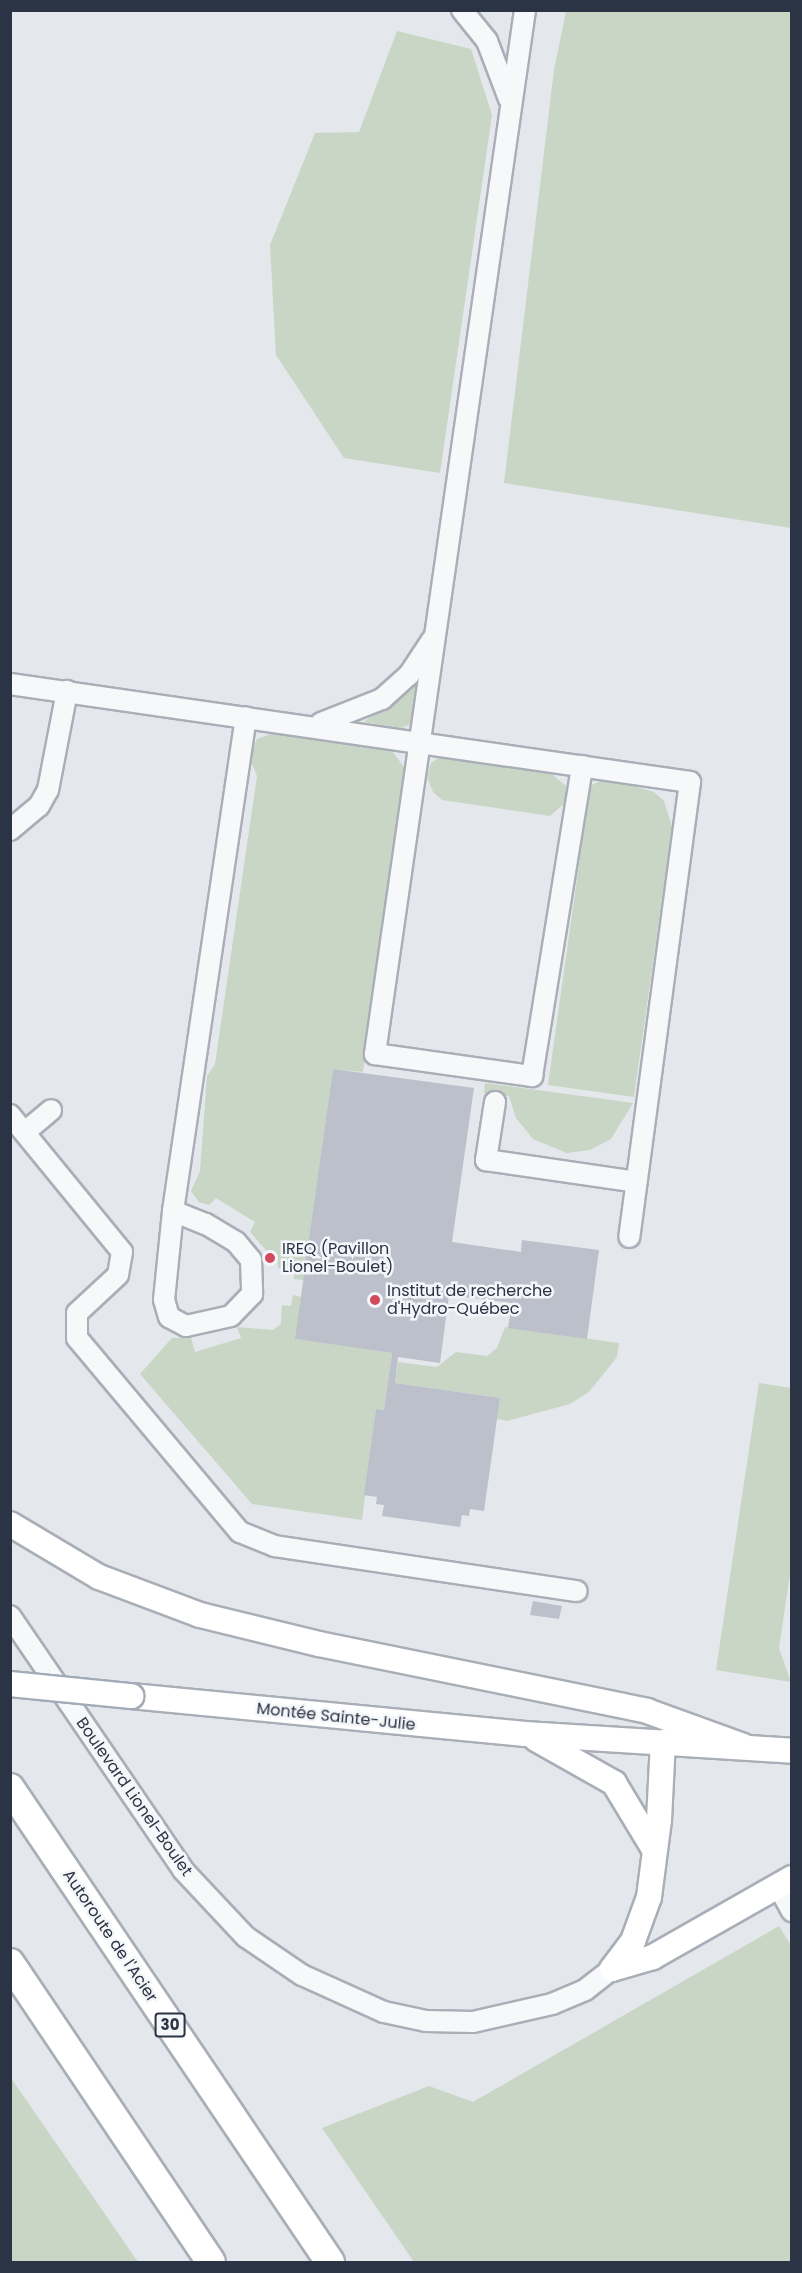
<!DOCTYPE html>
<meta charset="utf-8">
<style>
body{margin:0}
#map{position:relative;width:802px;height:2273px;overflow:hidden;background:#e4e7ec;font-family:Poppins,sans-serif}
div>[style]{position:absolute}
.green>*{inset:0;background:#c9d6c5}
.building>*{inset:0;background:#bbc0ca}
.roads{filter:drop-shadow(2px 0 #a9aeb7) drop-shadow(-2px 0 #a9aeb7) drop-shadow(0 2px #a9aeb7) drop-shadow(0 -2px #a9aeb7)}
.minor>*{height:20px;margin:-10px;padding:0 10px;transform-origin:10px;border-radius:10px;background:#f7f8fa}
.major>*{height:24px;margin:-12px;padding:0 12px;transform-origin:12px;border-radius:12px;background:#fff}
.highway>*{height:28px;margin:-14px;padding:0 14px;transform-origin:14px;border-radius:14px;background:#fff}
.bridges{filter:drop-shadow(2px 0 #a3abb8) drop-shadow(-2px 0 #a3abb8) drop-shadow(0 2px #a3abb8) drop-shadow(0 -2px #a3abb8)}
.major-bridge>*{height:24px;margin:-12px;padding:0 12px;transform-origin:12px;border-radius:12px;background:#fff}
.dots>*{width:16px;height:16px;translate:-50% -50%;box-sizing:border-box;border:3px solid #f4f6f9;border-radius:50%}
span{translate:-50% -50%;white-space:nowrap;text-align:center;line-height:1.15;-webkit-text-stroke:5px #f4f6f9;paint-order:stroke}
.shield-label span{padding:2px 4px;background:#f4f6f9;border:2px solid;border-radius:4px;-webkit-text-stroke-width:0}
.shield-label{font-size:15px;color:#2b3445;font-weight:700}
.poi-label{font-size:16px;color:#2b3445}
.left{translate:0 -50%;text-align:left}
.street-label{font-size:16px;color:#2b3445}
.frame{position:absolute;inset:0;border:12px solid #2b3445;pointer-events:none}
</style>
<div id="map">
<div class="green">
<div style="clip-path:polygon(566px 11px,791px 11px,791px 528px,504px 483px,554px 70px)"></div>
<div style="clip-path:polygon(397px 31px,471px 49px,492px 115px,440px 473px,344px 458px,276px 355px,270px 245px,315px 133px,359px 132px)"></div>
<div style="clip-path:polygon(419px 679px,412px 724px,401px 728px,364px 722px)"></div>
<div style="clip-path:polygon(274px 733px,381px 748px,392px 751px,404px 767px,363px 1072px,333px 1069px,304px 1280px,294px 1279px,294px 1270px,278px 1268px,277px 1257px,270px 1255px,250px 1232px,255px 1222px,216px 1198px,209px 1205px,199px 1202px,191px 1191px,200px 1171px,207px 1076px,215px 1064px,257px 776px,249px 757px,257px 739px)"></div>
<div style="clip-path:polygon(441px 756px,549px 772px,566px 786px,565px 803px,550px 816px,442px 800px,433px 792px,427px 777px,431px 763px)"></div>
<div style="clip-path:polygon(606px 778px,654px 792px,664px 801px,672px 827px,634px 1097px,548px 1085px,589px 793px,592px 785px)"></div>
<div style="clip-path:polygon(485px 1083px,633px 1103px,611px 1139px,590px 1150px,567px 1153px,533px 1139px,516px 1118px,509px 1096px,484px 1093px)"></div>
<div style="clip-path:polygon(293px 1295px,301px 1297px,296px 1339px,392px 1353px,384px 1410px,376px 1409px,362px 1520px,252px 1504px,140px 1374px,172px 1338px,191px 1338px,195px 1352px,241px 1338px,237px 1327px,273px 1330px,281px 1324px,282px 1305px,291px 1306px)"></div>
<div style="clip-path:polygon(505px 1327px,619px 1343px,617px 1357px,589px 1392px,570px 1404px,507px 1421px,497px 1419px,500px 1398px,395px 1383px,398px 1362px,437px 1367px,456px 1352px,487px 1356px,497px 1348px)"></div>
<div style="clip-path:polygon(759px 1383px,791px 1388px,792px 1561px,779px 1648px,791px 1682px,716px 1670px)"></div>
<div style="clip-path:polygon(779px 1926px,792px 1947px,791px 2262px,414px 2262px,322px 2128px,429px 2086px,473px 2102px)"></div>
<div style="clip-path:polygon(11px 2078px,138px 2262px,11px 2262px)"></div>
</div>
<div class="building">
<div style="clip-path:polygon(333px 1069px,474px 1088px,452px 1242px,521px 1252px,522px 1240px,599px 1250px,587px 1339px,508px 1328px,512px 1303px,449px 1295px,440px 1363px,398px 1357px,395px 1383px,500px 1398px,484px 1511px,470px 1509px,469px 1516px,462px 1515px,460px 1527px,382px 1516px,384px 1505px,376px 1504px,377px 1497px,364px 1495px,376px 1409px,384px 1410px,392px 1353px,295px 1339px)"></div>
<div style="clip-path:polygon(533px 1601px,562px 1606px,559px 1619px,530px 1615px)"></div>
</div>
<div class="roads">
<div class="minor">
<div style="left:462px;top:10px;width:40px;rotate:51deg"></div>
<div style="left:487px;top:41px;width:62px;rotate:69.2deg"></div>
<div style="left:525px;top:10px;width:1055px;rotate:98.18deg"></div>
<div style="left:375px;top:1054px;width:159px;rotate:8deg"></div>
<div style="left:532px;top:1076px;width:314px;rotate:-80.8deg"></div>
<div style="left:10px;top:684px;width:687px;rotate:8.2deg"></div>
<div style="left:690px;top:782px;width:459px;rotate:97.6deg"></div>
<div style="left:321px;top:723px;width:66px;rotate:-21.5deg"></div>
<div style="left:382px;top:699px;width:36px;rotate:-42deg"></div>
<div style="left:409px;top:675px;width:42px;rotate:-56.7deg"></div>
<div style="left:10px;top:830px;width:38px;rotate:-40deg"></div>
<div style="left:39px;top:806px;width:18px;rotate:-61deg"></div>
<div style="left:48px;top:790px;width:101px;rotate:-79.1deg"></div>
<div style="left:495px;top:1102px;width:59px;rotate:98.8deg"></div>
<div style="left:486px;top:1160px;width:152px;rotate:8.3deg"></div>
<div style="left:10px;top:1115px;width:177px;rotate:50.7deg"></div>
<div style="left:122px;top:1252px;width:23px;rotate:100deg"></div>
<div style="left:118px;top:1275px;width:56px;rotate:137.2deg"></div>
<div style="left:77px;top:1313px;width:25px;rotate:90deg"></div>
<div style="left:77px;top:1338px;width:253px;rotate:50deg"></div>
<div style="left:240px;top:1532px;width:38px;rotate:22deg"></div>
<div style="left:275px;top:1546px;width:305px;rotate:8.5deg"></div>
<div style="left:25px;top:1132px;width:34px;rotate:-40deg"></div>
<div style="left:173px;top:1211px;width:35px;rotate:22deg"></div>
<div style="left:206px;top:1224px;width:35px;rotate:31deg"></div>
<div style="left:236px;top:1242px;width:23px;rotate:50deg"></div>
<div style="left:251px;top:1260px;width:34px;rotate:88deg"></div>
<div style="left:252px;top:1294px;width:30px;rotate:134deg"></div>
<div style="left:231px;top:1316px;width:46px;rotate:167.5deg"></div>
<div style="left:186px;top:1326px;width:19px;rotate:-152deg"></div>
<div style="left:169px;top:1317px;width:18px;rotate:-106deg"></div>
<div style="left:164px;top:1300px;width:89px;rotate:-84.2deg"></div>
<div style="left:173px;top:1211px;width:499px;rotate:-81.6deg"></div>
<div style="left:10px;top:1616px;width:307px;rotate:55.7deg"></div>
<div style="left:183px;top:1870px;width:92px;rotate:46.8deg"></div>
<div style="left:246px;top:1937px;width:68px;rotate:34.2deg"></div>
<div style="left:302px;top:1975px;width:90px;rotate:24.3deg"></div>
<div style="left:384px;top:2012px;width:43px;rotate:12.1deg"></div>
<div style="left:426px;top:2021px;width:47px;rotate:1.2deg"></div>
<div style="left:473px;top:2022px;width:81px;rotate:-12.8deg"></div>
<div style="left:552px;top:2004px;width:36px;rotate:-23deg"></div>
<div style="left:585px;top:1990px;width:34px;rotate:-38deg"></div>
<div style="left:778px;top:1886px;width:29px;rotate:61deg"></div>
</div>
<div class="major">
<div style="left:10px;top:1524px;width:104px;rotate:30.8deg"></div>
<div style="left:99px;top:1577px;width:108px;rotate:20.6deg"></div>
<div style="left:200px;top:1615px;width:122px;rotate:13.7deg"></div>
<div style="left:319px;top:1644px;width:335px;rotate:11.5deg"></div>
<div style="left:647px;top:1711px;width:102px;rotate:20deg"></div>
<div style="left:131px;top:1696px;width:396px;rotate:5.5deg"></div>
<div style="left:525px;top:1734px;width:268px;rotate:3.6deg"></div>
<div style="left:536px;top:1739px;width:90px;rotate:29.4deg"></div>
<div style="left:614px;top:1783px;width:74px;rotate:58.9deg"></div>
<div style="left:612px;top:1969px;width:35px;rotate:-53deg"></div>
<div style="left:633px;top:1941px;width:47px;rotate:-70deg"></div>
<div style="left:649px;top:1897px;width:78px;rotate:-82.6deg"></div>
<div style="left:659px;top:1820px;width:78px;rotate:-87.1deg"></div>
<div style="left:612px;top:1969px;width:43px;rotate:-16.3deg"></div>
<div style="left:653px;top:1957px;width:160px;rotate:-29.6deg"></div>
</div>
<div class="highway">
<div style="left:10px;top:1788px;width:572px;rotate:55.98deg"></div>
<div style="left:10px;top:1963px;width:360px;rotate:56.1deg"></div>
</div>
</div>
<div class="bridges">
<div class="major-bridge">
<div style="left:10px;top:1684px;width:122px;rotate:5.7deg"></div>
</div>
</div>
<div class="dots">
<div style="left:270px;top:1258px;background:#d1495b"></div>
<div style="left:375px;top:1300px;background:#d1495b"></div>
</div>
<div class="shield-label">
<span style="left:170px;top:2025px">30</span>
</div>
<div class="poi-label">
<span class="left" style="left:282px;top:1258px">IREQ (Pavillon<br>Lionel-Boulet)</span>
<span class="left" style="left:387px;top:1300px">Institut de recherche<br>d'Hydro-Québec</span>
</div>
<div class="street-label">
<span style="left:336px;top:1717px;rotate:6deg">Montée Sainte-Julie</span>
<span style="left:134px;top:1797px;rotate:55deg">Boulevard Lionel-Boulet</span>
<span style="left:110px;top:1936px;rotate:56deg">Autoroute de l'Acier</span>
</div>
<div class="frame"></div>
</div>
